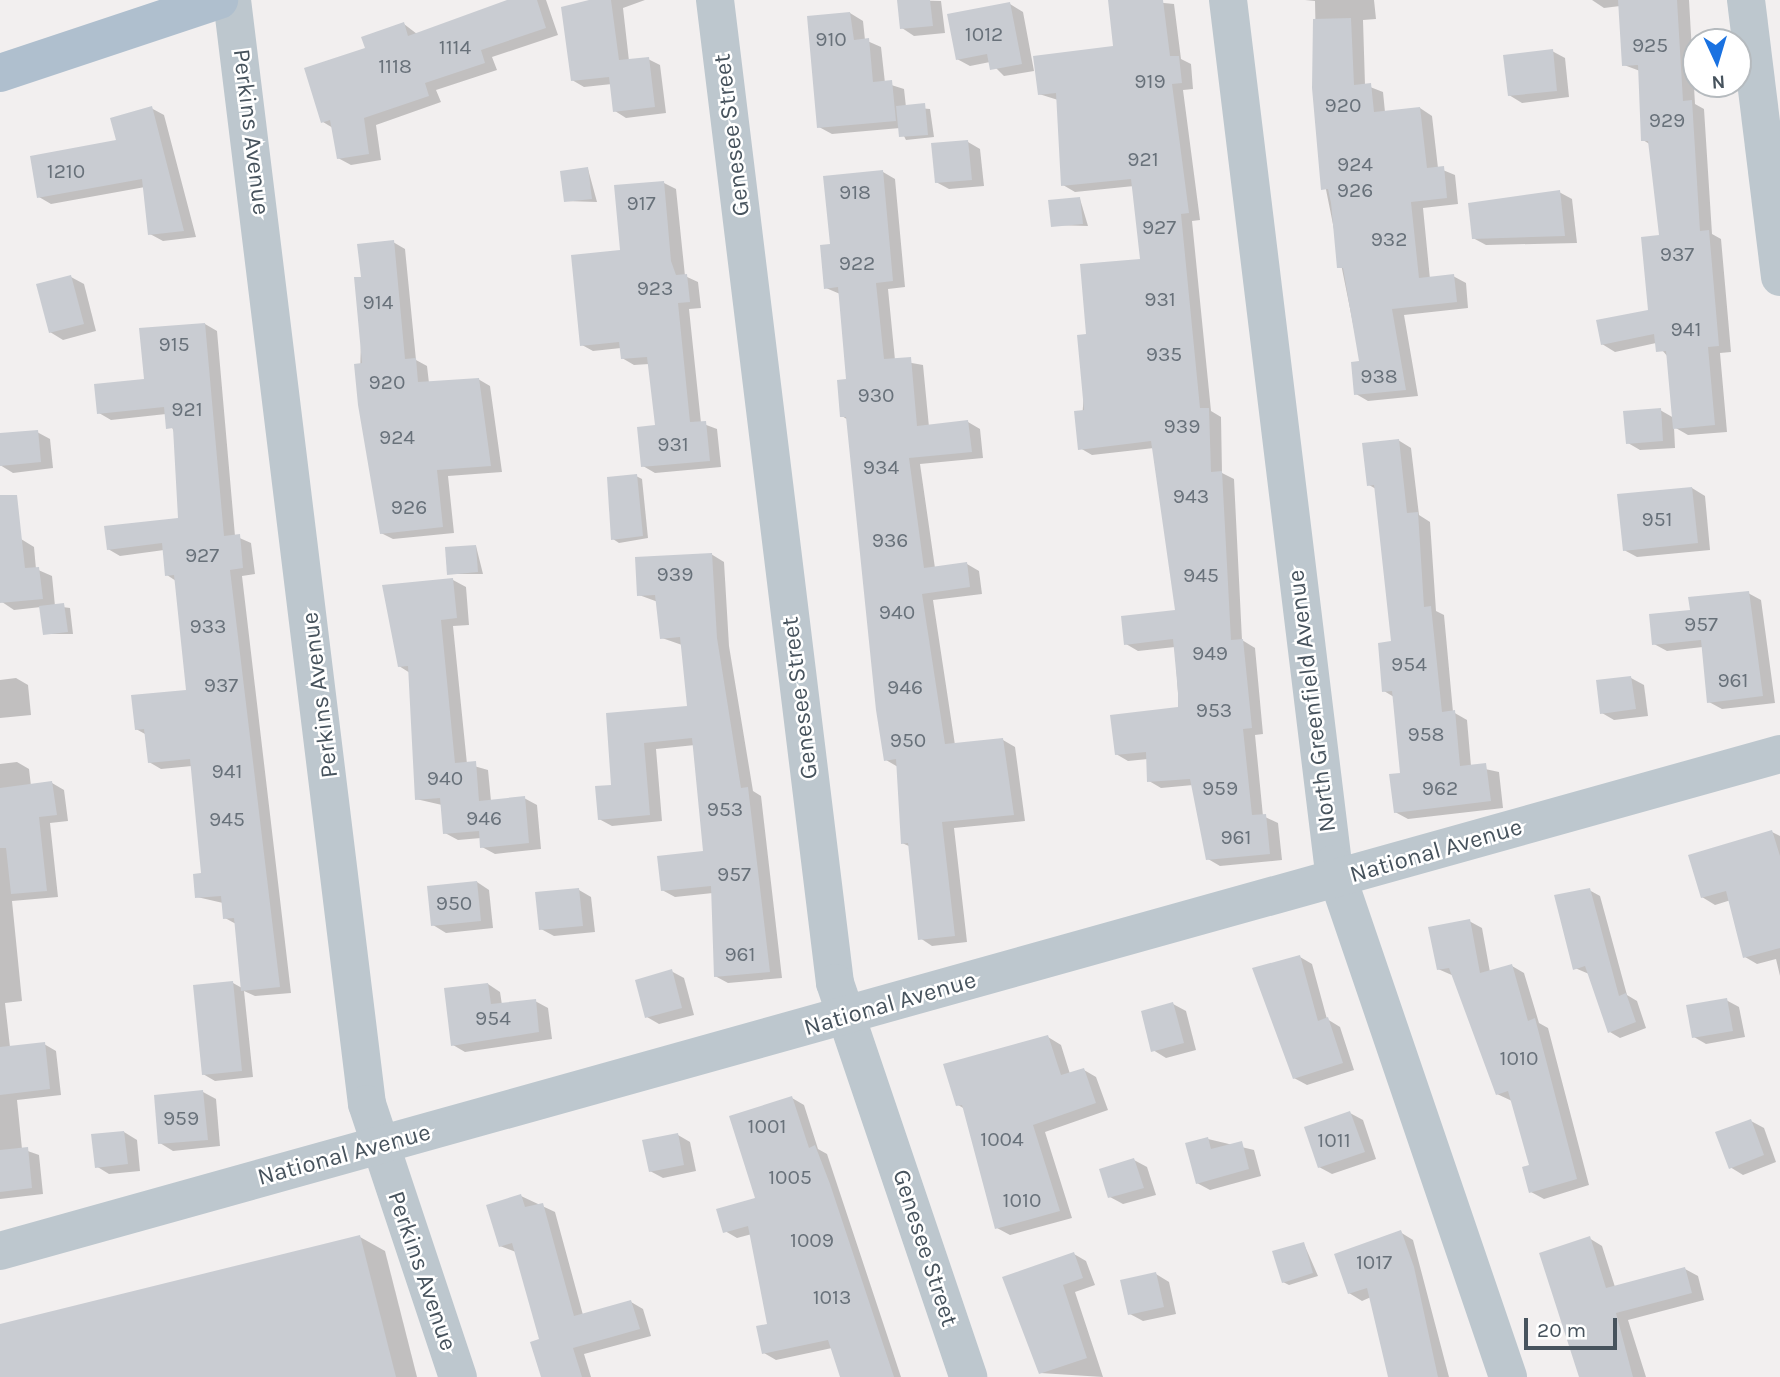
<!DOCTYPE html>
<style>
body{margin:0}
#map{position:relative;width:1780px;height:1377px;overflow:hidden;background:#f2efef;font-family:Karla,sans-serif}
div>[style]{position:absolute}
.shadow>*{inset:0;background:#0003}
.building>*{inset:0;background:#c9ccd2}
.minor>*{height:38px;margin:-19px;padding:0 19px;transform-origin:19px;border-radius:19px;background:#bdc7ce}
.major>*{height:38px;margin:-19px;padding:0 19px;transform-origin:19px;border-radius:19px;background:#afbfce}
span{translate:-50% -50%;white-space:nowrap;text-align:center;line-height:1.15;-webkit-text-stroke:5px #fff;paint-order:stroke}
.number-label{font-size:21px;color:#68717a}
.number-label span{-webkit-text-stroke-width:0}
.street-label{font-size:24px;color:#47535d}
.north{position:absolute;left:1682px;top:28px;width:70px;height:70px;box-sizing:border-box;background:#fff;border:2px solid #b5babe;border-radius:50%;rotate:176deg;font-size:19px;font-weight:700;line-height:28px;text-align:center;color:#47535d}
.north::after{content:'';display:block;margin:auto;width:24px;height:32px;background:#1a72e1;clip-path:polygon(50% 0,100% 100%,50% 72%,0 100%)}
.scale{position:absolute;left:1524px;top:1318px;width:93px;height:32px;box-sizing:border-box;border:4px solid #47535d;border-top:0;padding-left:9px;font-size:21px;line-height:24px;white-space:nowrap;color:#47535d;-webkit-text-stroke:5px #fff;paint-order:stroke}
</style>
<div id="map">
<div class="shadow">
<div style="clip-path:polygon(514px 0,546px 0,558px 35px,492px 57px,497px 70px,436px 90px,441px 102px,376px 125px,381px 160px,351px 165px,338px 158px,333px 128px,323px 122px,367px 50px,404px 24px,417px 34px)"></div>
<div style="clip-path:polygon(595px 0,645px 0,623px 8px,629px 61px,648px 59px,660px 65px,666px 113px,626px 118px,615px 111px,612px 84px,584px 87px,572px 80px)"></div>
<div style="clip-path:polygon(899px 0,941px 1px,945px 33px,914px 36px,902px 28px)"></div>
<div style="clip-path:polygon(1134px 0,1174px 4px,1181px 59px,1191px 64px,1193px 89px,1183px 90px,1200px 220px,1192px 221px,1211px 411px,1221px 417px,1222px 473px,1234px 479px,1242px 640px,1255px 648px,1263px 734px,1255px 735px,1263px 816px,1278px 823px,1282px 860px,1220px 866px,1208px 859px,1193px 785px,1161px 788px,1149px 781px,1148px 759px,1128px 761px,1116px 754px,1179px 709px,1175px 647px,1138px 651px,1126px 644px,1177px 612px,1154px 448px,1092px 455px,1080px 448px,1088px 336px,1142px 261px,1134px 186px,1075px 192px,1063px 185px,1058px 100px,1039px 94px,1115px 48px)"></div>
<div style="clip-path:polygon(1305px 0,1374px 0,1376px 19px,1363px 20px,1365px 85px,1383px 92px,1385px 112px,1420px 108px,1432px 116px,1438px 168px,1455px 175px,1458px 204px,1423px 208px,1430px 279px,1453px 276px,1466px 283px,1468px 308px,1404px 315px,1418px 396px,1368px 401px,1356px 394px,1361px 363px,1318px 150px,1315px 1px)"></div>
<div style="clip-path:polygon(1592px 0,1689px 0,1695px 104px,1704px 109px,1712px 234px,1721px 239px,1731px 352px,1720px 353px,1727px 432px,1688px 435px,1674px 427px,1675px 448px,1640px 450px,1628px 443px,1660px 410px,1674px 418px,1668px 357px,1656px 343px,1615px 352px,1602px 344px,1650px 312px,1661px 237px,1651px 145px,1643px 140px,1640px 71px,1624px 65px,1620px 6px,1604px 8px)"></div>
<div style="clip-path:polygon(1010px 4px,1023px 12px,1034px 71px,1004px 76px,990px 62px,970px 66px,957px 59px)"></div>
<div style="clip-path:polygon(850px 13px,863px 21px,865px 40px,881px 47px,885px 83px,904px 89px,906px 107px,930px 109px,934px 137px,906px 140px,900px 128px,832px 134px,819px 127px)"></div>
<div style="clip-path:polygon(1552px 51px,1565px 58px,1569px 97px,1522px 103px,1509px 95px)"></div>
<div style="clip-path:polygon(151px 108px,164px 115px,196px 237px,163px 241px,150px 234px,145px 187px,51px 204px,39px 197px,118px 141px)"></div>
<div style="clip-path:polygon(968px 142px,980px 149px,984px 186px,949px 189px,936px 182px)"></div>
<div style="clip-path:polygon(588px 169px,597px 202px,565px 201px)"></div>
<div style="clip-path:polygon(883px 172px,895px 179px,905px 287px,888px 289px,895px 360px,923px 365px,929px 427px,968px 422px,980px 429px,983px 458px,920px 464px,935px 568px,967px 564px,979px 571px,982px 594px,933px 600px,955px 745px,1003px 740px,1015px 747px,1025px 821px,954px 828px,967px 942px,932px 946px,920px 938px,911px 847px,902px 843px,898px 767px,886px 760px,848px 420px,842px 416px,848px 381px,840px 294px,826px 288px,832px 245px)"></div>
<div style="clip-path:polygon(664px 183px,676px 189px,685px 276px,698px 282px,701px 308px,689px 309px,701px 423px,717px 429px,721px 467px,655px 473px,643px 466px,657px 427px,649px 364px,634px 365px,622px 358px,621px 348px,593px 351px,582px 345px,622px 252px)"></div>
<div style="clip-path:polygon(1559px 192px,1572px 199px,1577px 243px,1486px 245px,1473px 238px)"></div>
<div style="clip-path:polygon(1080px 199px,1088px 226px,1052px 225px)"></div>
<div style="clip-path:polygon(393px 242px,405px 249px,416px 360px,427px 366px,429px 383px,478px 379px,490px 386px,502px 472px,448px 476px,454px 533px,393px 539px,381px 533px,359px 405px,363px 278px)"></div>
<div style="clip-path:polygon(71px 277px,84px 284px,96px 331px,63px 340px,50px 332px)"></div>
<div style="clip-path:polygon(205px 324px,217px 331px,235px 536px,251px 543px,255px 574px,242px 576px,291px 993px,255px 996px,244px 991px,253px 1077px,215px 1081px,203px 1074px,233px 983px,242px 988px,236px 924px,225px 918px,223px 903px,197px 897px,203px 875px,192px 766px,161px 769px,149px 762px,145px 734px,136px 729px,188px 691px,176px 581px,167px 575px,164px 550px,120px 556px,108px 549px,180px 519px,174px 432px,166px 414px,111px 420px,99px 413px,146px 380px)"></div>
<div style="clip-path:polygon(37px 432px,50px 439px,53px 468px,13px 473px,0 465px,0 435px)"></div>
<div style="clip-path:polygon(1398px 440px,1411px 448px,1419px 515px,1430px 522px,1436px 611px,1444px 615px,1453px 712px,1467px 720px,1471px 766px,1499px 772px,1503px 808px,1408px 819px,1395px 812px,1402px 774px,1394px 697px,1384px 691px,1393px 643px,1376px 489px,1369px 485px)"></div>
<div style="clip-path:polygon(636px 476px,642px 479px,648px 538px,619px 543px,613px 539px)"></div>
<div style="clip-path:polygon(1692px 488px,1705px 496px,1710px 550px,1637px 557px,1624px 550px)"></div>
<div style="clip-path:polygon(21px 539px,34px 547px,36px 569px,52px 576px,55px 606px,70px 608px,73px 634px,45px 634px,41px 607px,14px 610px,2px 602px,0 542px)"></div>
<div style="clip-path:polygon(476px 546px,483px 574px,449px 574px)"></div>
<div style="clip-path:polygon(711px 554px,724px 562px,729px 646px,753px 791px,761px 796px,782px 978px,728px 983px,715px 976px,713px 893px,675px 897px,662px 890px,705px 853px,695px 745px,656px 749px,662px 821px,612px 826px,599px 819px,613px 786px,607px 714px,689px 708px,682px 645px,662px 638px,658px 602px,639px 595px)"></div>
<div style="clip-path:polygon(453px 580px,466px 587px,469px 625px,453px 626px,467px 764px,488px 770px,491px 801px,524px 798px,537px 805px,541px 849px,495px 854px,482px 847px,481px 838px,458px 840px,445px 833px,442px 805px,416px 799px,410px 673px,399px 666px)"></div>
<div style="clip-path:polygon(1748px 593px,1761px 600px,1775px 703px,1722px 709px,1709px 702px,1703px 647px,1667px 651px,1654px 644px,1691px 611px)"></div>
<div style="clip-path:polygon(16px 678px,28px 685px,31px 715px,0 718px,0 680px)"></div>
<div style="clip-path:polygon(1631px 678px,1644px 685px,1648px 716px,1614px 720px,1602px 713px)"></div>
<div style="clip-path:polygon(17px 762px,29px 769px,31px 786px,52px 783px,64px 790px,68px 821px,50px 823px,58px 897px,12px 901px,22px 1001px,5px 1003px,10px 1047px,44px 1044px,56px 1051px,61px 1095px,17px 1100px,22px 1149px,39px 1155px,43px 1194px,0 1199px,0 764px)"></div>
<div style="clip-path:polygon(1772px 832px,1780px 836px,1780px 976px,1776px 959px,1757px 964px,1745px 957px,1731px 900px,1715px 905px,1702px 897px)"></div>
<div style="clip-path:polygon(477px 882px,489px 890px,493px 928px,446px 933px,433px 925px)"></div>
<div style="clip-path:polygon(579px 890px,591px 897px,595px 932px,554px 936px,541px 929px)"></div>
<div style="clip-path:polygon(1589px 890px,1600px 896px,1627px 995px,1637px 1001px,1646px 1028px,1620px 1038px,1610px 1032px,1589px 974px,1575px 968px)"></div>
<div style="clip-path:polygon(1469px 921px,1482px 928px,1490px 972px,1512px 966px,1524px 973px,1539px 1023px,1548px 1028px,1589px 1185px,1544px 1199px,1531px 1192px,1532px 1166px,1512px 1101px,1497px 1094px,1454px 976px,1438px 969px)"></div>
<div style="clip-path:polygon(1300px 957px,1312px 964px,1327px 1019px,1340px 1027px,1354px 1070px,1307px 1085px,1294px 1078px)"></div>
<div style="clip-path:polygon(671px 971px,684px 978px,694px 1015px,659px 1024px,647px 1017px)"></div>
<div style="clip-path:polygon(488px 984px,500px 992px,502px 1005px,535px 1001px,548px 1008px,552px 1039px,465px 1052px,453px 1045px)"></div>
<div style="clip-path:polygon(1726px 1000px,1739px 1007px,1745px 1037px,1706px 1044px,1694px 1037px)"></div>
<div style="clip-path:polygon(1173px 1004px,1186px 1011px,1196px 1050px,1166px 1058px,1153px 1050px)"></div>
<div style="clip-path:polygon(1048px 1037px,1061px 1045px,1070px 1074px,1084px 1070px,1096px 1077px,1108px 1110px,1045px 1132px,1072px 1218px,1010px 1235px,997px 1228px,965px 1109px,958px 1105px)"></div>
<div style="clip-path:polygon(203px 1092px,216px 1099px,220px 1146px,173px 1151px,160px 1143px)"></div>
<div style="clip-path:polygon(792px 1098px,804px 1105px,818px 1149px,827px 1154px,901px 1377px,841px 1377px,832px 1348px,776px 1360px,764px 1353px,769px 1325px,752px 1234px,737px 1238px,725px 1231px,758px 1199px)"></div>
<div style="clip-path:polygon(1350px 1113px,1363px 1120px,1376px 1159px,1332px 1174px,1319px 1167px)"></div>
<div style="clip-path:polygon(1751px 1121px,1764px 1128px,1776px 1162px,1743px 1175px,1730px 1167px)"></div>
<div style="clip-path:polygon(124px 1132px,137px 1140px,140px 1171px,109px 1174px,96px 1166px)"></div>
<div style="clip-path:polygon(678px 1135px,690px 1142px,696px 1171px,663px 1178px,650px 1171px)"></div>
<div style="clip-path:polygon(1208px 1139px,1254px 1150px,1261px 1176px,1210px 1190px,1197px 1183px)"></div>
<div style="clip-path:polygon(1134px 1160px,1147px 1167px,1156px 1195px,1123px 1204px,1110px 1197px)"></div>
<div style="clip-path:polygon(521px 1196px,555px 1212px,583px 1315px,631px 1302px,643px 1309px,651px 1336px,584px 1354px,591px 1377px,544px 1377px,541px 1341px,516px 1252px,500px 1246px)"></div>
<div style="clip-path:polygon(1400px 1232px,1413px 1240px,1449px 1377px,1393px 1377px,1371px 1297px,1362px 1301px,1349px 1293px)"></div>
<div style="clip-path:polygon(360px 1237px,385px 1251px,417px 1377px,0 1377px,0 1326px)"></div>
<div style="clip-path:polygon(1589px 1238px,1602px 1246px,1615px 1287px,1685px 1269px,1698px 1276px,1704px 1300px,1628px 1320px,1646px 1377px,1582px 1377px)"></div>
<div style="clip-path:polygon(1304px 1244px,1318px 1276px,1289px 1285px,1283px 1282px)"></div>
<div style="clip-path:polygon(1074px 1254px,1086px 1261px,1095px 1285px,1075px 1292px,1103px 1377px,1040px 1373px,1004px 1278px)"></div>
<div style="clip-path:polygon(1156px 1274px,1169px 1282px,1176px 1314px,1143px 1321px,1130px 1314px)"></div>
</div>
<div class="building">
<div style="clip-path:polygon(507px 0,537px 0,546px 28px,481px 50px,485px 63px,425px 83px,429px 96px,364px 118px,369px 154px,337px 159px,330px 120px,321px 123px,304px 68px,365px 48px,361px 37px,404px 22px,408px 36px)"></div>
<div style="clip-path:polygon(589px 0,611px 0,619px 60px,649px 57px,655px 107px,613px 112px,609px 77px,571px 81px,561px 7px)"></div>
<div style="clip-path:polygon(897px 0,930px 0,933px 26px,900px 29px)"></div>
<div style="clip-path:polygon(1108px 0,1163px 0,1170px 56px,1179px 56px,1182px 83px,1172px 84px,1189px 213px,1181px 214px,1200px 408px,1209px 408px,1211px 472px,1222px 471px,1231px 640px,1243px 639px,1252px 728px,1243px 729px,1252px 815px,1266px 814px,1270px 854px,1206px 860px,1190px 779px,1147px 782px,1146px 752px,1115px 755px,1110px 715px,1178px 707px,1178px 692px,1173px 639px,1124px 645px,1121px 616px,1175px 610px,1151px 441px,1078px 450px,1074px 411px,1084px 410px,1077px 335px,1086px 334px,1080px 264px,1140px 259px,1131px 179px,1061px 186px,1056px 93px,1038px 95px,1033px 56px,1113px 46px)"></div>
<div style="clip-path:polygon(1618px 0,1677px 0,1683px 101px,1692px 100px,1700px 231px,1709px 230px,1719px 346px,1708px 347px,1715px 425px,1673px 429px,1666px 351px,1656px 352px,1654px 334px,1601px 345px,1596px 320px,1648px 310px,1641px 237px,1659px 235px,1648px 141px,1641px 141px,1638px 65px,1622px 66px)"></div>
<div style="clip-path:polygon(1010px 2px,1022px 64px,990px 70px,987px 54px,956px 60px,947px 14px)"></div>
<div style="clip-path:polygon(850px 12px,854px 40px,869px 38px,873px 82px,892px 80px,896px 121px,817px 128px,807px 16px)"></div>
<div style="clip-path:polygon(1351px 18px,1354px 85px,1371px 83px,1374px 112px,1420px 107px,1427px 168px,1444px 166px,1447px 198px,1411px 202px,1419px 278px,1454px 274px,1457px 302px,1392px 309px,1406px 390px,1354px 395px,1351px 362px,1359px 361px,1343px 268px,1337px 268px,1331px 203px,1328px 189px,1321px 190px,1312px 88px,1313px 19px)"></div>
<div style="clip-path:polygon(1553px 49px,1557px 91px,1508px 96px,1503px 55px)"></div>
<div style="clip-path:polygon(925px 103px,928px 135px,899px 137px,896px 106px)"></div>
<div style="clip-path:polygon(152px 106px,184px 231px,148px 235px,142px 179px,37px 198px,30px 156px,116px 140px,110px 118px)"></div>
<div style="clip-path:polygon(968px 140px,972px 180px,935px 183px,931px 143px)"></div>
<div style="clip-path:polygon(588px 167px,592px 199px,564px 202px,560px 171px)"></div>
<div style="clip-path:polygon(883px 170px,893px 281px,876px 283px,884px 359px,911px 357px,917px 426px,968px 420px,972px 452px,909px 458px,924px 568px,967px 562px,970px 587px,922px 594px,945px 744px,1003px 738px,1014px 815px,942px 822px,955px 936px,918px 940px,908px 843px,901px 844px,896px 759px,884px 761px,876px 710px,846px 417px,840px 417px,837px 380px,846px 379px,838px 287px,824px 289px,820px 245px,830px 244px,823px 176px)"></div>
<div style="clip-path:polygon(664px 181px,671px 261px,676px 275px,687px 274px,690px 302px,678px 303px,690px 422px,706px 421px,710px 461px,641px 467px,637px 427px,655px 425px,647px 357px,621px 359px,619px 342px,580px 346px,571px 255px,620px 250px,614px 185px)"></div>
<div style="clip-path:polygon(1560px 190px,1565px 236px,1472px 239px,1468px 203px)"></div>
<div style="clip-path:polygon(1080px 197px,1083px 224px,1051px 227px,1048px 200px)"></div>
<div style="clip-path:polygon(394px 240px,405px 359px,416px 358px,418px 382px,479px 378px,491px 466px,437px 470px,443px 527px,380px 534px,358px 405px,354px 364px,362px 363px,354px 277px,361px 277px,357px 244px)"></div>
<div style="clip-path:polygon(71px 275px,84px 324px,49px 333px,36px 284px)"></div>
<div style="clip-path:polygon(205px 323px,224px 536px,240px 534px,243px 568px,230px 570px,280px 987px,241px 991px,234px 918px,223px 919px,221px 896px,195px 898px,193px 874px,201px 873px,190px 759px,148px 763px,144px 729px,135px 730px,131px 695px,186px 690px,174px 575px,165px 576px,162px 543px,107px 550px,104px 526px,178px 518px,173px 428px,166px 429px,164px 407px,97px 414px,94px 384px,144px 379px,139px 328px)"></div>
<div style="clip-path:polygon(1661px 408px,1663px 441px,1626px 444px,1623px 411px)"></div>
<div style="clip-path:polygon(38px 430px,41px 462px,0 466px,0 433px)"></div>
<div style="clip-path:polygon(1399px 439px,1407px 513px,1418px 512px,1424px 607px,1431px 606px,1442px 712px,1455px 710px,1460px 766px,1486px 763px,1491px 801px,1394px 813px,1389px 774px,1400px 773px,1392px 691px,1382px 692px,1378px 643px,1391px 641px,1374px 485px,1367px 486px,1362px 443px)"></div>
<div style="clip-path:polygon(637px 474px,643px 536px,611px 540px,607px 477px)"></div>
<div style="clip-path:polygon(1692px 487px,1698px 543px,1623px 551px,1617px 494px)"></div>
<div style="clip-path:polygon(0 495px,17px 495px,25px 568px,39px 567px,43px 599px,0 603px)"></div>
<div style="clip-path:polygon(476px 545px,478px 572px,447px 575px,445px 547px)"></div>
<div style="clip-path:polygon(712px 553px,717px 638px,741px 788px,748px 787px,770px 972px,714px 977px,711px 886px,661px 891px,657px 856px,703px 851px,692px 738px,644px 743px,650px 815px,598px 820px,595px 786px,611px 785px,606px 713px,687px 706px,680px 637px,660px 639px,655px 595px,637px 596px,635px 557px)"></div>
<div style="clip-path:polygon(453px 578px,457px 618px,441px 620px,455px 763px,476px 761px,479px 801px,525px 796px,529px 843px,480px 848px,479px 831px,443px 834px,440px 798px,415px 800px,408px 666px,398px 667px,382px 585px)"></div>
<div style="clip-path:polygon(1749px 591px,1763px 696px,1707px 703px,1701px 640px,1652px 645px,1649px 614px,1690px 610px,1688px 597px)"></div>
<div style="clip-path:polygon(64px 603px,68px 632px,43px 635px,39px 606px)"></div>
<div style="clip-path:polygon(1631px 676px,1636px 709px,1600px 714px,1596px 680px)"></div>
<div style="clip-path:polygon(52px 781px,57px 815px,39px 817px,47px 891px,11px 894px,6px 848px,0 848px,0 788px)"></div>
<div style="clip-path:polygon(1772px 830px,1780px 856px,1780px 948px,1743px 958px,1726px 891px,1701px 898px,1688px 855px)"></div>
<div style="clip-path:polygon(477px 881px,481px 921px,431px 926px,427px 886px)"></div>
<div style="clip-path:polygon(579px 888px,583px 926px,539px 930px,535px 892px)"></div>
<div style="clip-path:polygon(1590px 888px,1619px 996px,1626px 993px,1636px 1022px,1608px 1033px,1585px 966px,1573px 970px,1554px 895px)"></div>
<div style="clip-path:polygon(1470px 919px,1480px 973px,1512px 964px,1528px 1021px,1535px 1018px,1577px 1179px,1529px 1193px,1522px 1167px,1529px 1165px,1508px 1091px,1496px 1095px,1449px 968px,1437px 970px,1428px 927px)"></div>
<div style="clip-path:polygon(1300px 955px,1318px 1021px,1328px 1017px,1343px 1063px,1293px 1079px,1252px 968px)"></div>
<div style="clip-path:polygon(672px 969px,682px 1008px,645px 1018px,635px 980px)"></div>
<div style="clip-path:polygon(233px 981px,242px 1071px,202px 1075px,193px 985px)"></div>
<div style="clip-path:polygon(488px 983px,491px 1004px,536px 999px,539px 1032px,451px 1046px,444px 988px)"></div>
<div style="clip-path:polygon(1727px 998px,1733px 1031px,1692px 1038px,1686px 1005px)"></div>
<div style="clip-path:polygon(1173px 1002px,1184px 1043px,1151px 1052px,1141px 1011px)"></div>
<div style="clip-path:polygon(1048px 1035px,1061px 1075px,1084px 1068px,1096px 1103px,1033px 1125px,1060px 1211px,995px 1229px,962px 1105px,956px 1106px,943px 1064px)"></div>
<div style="clip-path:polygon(45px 1042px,50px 1089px,0 1095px,0 1047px)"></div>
<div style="clip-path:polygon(203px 1090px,208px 1140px,158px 1144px,154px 1095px)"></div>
<div style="clip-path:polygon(792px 1096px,809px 1148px,815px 1145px,830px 1184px,894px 1377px,840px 1377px,828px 1340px,762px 1354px,756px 1326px,767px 1324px,748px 1226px,723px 1233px,716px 1209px,755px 1198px,729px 1116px)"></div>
<div style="clip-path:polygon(1350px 1111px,1365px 1152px,1318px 1168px,1304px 1127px)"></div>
<div style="clip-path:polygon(1751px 1119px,1764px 1155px,1729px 1169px,1715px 1132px)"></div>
<div style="clip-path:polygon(124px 1131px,128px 1164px,95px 1168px,91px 1134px)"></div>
<div style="clip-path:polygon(678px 1133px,684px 1165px,649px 1172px,642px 1140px)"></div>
<div style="clip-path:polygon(1208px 1137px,1211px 1149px,1242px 1141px,1249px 1169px,1196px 1184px,1185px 1143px)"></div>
<div style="clip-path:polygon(28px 1147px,32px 1188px,0 1192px,0 1150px)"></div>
<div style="clip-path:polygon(1134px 1158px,1144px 1188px,1108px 1198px,1099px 1169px)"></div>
<div style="clip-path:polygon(521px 1194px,525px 1207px,543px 1203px,574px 1316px,631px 1300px,640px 1329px,573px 1348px,582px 1377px,541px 1377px,530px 1342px,539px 1339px,512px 1243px,499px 1247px,486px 1205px)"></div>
<div style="clip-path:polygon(1401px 1230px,1414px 1267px,1438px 1377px,1388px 1377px,1367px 1288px,1348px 1294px,1334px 1254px)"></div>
<div style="clip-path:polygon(360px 1235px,396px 1377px,0 1377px,0 1324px)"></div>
<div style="clip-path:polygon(1590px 1236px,1606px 1288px,1685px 1267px,1692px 1293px,1616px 1313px,1633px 1377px,1579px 1377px,1539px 1253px)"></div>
<div style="clip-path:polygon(1304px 1242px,1313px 1273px,1282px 1283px,1272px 1251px)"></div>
<div style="clip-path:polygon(1074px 1252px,1083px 1278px,1063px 1285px,1087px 1358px,1039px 1374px,1002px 1277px)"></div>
<div style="clip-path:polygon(1156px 1272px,1164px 1307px,1128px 1315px,1120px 1280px)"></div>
</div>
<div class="minor">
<div style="left:232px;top:0;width:1112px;rotate:83.03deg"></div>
<div style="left:367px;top:1104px;width:288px;rotate:71.6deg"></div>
<div style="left:715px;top:0;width:990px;rotate:83.04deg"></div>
<div style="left:835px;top:983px;width:416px;rotate:71.3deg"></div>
<div style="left:1228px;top:0;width:870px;rotate:83.07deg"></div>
<div style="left:1333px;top:864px;width:542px;rotate:71.16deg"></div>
<div style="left:1746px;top:0;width:279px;rotate:83deg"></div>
<div style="left:0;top:1251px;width:1848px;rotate:-15.6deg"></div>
</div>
<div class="major">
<div style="left:0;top:73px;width:231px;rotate:-18.4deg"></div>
</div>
<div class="number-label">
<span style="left:984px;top:34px">1012</span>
<span style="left:831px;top:39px">910</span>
<span style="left:1650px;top:45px">925</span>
<span style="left:455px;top:47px">1114</span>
<span style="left:395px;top:66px">1118</span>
<span style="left:1150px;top:81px">919</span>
<span style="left:1343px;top:105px">920</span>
<span style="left:1667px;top:120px">929</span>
<span style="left:1143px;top:159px">921</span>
<span style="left:1355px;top:164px">924</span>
<span style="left:66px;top:171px">1210</span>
<span style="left:1355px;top:190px">926</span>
<span style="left:855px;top:192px">918</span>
<span style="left:641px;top:203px">917</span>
<span style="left:1159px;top:227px">927</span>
<span style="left:1389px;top:239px">932</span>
<span style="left:1677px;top:254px">937</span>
<span style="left:857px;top:263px">922</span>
<span style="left:655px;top:288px">923</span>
<span style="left:1160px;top:299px">931</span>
<span style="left:378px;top:302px">914</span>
<span style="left:1686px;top:329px">941</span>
<span style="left:174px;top:344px">915</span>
<span style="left:1164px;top:354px">935</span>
<span style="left:1379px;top:376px">938</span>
<span style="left:387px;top:382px">920</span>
<span style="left:876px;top:395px">930</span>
<span style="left:187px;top:409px">921</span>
<span style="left:1182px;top:426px">939</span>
<span style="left:397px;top:437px">924</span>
<span style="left:673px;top:444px">931</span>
<span style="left:881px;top:467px">934</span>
<span style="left:1191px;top:496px">943</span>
<span style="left:409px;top:507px">926</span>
<span style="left:1657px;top:519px">951</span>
<span style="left:890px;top:540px">936</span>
<span style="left:202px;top:555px">927</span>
<span style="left:675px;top:574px">939</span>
<span style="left:1201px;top:575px">945</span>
<span style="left:897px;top:612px">940</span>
<span style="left:1701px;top:624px">957</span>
<span style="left:208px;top:626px">933</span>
<span style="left:1210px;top:653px">949</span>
<span style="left:1409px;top:664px">954</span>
<span style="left:1733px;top:680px">961</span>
<span style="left:221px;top:685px">937</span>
<span style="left:905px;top:687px">946</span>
<span style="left:1214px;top:710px">953</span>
<span style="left:1426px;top:734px">958</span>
<span style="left:908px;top:740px">950</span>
<span style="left:227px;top:771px">941</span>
<span style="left:445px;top:778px">940</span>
<span style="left:1220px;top:788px">959</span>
<span style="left:1440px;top:788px">962</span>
<span style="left:725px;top:809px">953</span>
<span style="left:484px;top:818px">946</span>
<span style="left:227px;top:819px">945</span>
<span style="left:1236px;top:837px">961</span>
<span style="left:734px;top:874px">957</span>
<span style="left:454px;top:903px">950</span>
<span style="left:740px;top:954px">961</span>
<span style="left:493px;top:1018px">954</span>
<span style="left:1519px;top:1058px">1010</span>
<span style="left:181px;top:1118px">959</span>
<span style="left:767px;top:1126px">1001</span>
<span style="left:1002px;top:1139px">1004</span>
<span style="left:1334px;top:1140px">1011</span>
<span style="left:790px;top:1177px">1005</span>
<span style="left:1022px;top:1200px">1010</span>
<span style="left:812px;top:1240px">1009</span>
<span style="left:1374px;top:1262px">1017</span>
<span style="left:832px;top:1297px">1013</span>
</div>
<div class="street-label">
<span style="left:251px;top:132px;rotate:83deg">Perkins Avenue</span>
<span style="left:732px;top:135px;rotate:-97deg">Genesee Street</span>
<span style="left:320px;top:695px;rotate:-97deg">Perkins Avenue</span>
<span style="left:800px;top:698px;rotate:-97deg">Genesee Street</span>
<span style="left:1312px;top:701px;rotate:-97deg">North Greenfield Avenue</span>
<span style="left:1436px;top:851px;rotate:-16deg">National Avenue</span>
<span style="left:890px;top:1004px;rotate:-16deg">National Avenue</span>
<span style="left:344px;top:1155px;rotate:-15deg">National Avenue</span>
<span style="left:925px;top:1248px;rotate:72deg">Genesee Street</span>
<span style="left:422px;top:1271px;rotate:71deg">Perkins Avenue</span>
</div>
<div class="north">N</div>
<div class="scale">20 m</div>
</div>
